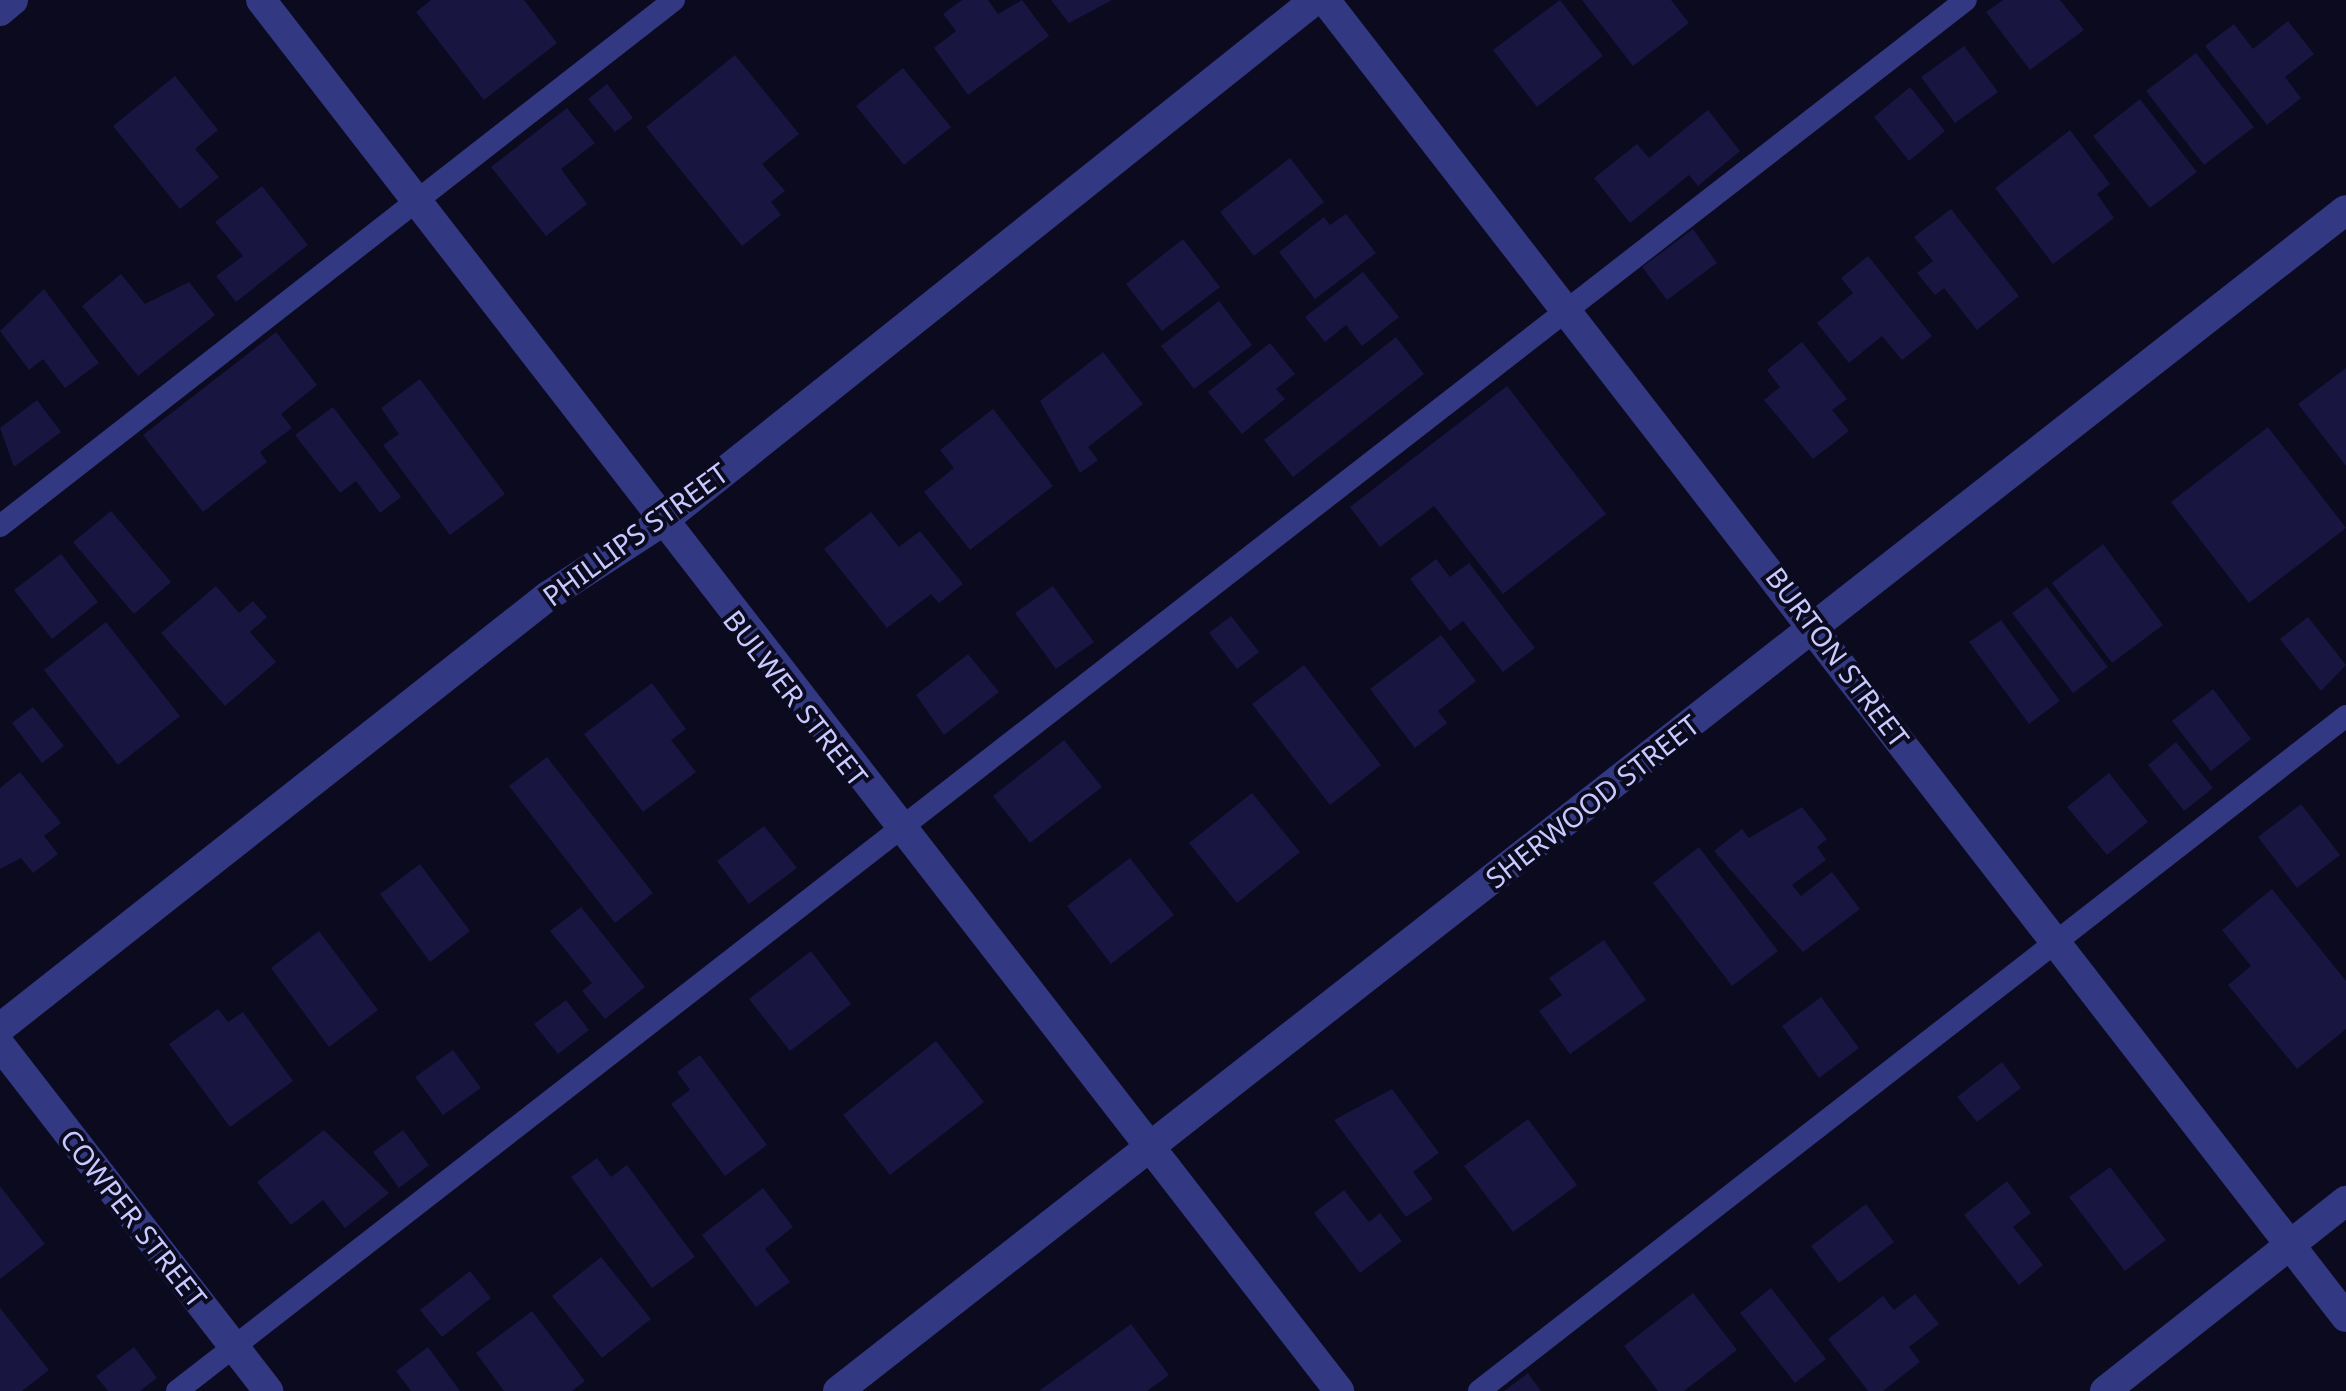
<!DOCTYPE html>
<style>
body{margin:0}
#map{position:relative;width:2346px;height:1391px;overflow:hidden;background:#0b0a1f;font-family:"Noto Sans",sans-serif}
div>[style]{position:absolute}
.building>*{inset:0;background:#181541}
.lane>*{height:22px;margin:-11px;padding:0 11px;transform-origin:11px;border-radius:11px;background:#323982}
.street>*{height:30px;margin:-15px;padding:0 15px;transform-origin:15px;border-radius:15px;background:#323982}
span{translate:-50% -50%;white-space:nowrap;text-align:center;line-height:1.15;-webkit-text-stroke:8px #0b0a1f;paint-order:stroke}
.street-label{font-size:28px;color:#c8c9ff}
</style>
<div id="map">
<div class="building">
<div style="clip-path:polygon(431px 0,524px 0,557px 43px,484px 100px,416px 12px)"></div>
<div style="clip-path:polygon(962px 0,988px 0,998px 14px,1022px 0,1049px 36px,968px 95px,934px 48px,956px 31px,943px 14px)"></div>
<div style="clip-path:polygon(1051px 0,1112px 0,1069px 23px)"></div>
<div style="clip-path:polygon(1560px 0,1603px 56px,1537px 107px,1493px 50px)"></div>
<div style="clip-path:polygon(1582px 0,1671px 0,1689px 23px,1633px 66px)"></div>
<div style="clip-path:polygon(2003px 0,2060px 0,2084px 30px,2030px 70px,1986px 12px)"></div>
<div style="clip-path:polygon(2288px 21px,2314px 54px,2285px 77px,2301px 98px,2267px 125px,2205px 46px,2234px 24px,2253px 49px)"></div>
<div style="clip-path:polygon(1964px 46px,1998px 92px,1955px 123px,1921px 77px)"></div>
<div style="clip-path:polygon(2196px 53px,2254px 127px,2204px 165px,2146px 91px)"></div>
<div style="clip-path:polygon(735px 55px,799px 134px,762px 164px,785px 191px,771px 202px,781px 215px,742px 246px,646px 127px)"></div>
<div style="clip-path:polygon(903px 68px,951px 127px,904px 165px,856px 106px)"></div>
<div style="clip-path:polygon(175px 76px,218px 130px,195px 149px,219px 177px,180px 209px,113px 126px)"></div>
<div style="clip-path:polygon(607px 84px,633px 118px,615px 132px,588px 99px)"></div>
<div style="clip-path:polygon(1910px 87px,1945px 131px,1909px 161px,1874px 117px)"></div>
<div style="clip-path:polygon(2140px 99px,2197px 172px,2150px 208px,2093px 136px)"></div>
<div style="clip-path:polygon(567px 108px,595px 143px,561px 169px,587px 204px,546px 236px,491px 167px)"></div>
<div style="clip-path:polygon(1708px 110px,1740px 151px,1698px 186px,1689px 175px,1630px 223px,1594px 178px,1637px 144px,1649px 158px)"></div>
<div style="clip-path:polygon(2070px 130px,2110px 184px,2097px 194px,2114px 218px,2053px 264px,1995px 188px)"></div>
<div style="clip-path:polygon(1290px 158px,1324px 202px,1254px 256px,1220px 212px)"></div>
<div style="clip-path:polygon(262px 186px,308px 245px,236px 302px,216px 276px,243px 256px,215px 222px)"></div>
<div style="clip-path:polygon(1951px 209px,2019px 296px,1977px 330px,1944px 288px,1935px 295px,1917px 273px,1933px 261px,1914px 237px)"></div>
<div style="clip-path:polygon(1346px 214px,1376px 253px,1315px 299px,1279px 252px,1324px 217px,1330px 225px)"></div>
<div style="clip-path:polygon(1693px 229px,1717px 263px,1667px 300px,1642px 267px)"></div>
<div style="clip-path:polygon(1183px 239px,1220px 287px,1162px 331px,1126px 284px)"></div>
<div style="clip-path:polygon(1868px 256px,1932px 336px,1902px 360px,1882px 336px,1849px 363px,1817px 323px,1853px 293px,1841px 278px)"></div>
<div style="clip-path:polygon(1363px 272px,1399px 317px,1362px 346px,1346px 325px,1325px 342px,1305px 317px)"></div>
<div style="clip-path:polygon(121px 274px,145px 304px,189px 282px,215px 315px,138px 376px,82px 306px)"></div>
<div style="clip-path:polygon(44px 289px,99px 363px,65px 388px,43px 359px,29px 370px,0 331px)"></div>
<div style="clip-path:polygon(1219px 301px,1252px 345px,1194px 389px,1161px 346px)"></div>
<div style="clip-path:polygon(276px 332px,317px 385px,281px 414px,292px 428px,260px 452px,267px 462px,203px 512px,143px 435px)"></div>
<div style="clip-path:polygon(1396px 337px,1424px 374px,1293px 477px,1264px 440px)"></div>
<div style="clip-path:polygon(1802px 342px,1847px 399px,1832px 410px,1849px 431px,1813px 459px,1764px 400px,1780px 387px,1767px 370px)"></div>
<div style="clip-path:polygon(1270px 343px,1295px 374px,1276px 389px,1285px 399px,1242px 434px,1208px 392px)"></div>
<div style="clip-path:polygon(1103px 352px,1143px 404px,1088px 447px,1098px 460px,1080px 473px,1040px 401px)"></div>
<div style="clip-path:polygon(2346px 368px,2346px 466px,2298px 404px)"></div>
<div style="clip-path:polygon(420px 379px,505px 494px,450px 535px,383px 445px,399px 434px,381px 408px)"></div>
<div style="clip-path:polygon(1507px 386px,1606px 514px,1503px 594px,1434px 506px,1380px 547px,1350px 507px)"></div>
<div style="clip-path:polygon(37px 400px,61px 432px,14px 467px,0 428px)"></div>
<div style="clip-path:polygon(333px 407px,401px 497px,380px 513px,356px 481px,340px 493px,295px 435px)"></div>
<div style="clip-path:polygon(993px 409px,1053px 486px,970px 550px,924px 492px,954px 468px,940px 450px)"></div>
<div style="clip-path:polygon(2268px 427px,2346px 528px,2249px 603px,2171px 502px)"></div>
<div style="clip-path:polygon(111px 511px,171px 582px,134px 614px,73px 542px)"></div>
<div style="clip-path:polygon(871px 512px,899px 547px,920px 531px,963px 584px,939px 603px,931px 594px,887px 628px,824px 549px)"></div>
<div style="clip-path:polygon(2103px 544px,2163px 625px,2112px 663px,2052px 583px)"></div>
<div style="clip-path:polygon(61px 554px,98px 602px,52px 639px,14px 590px)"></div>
<div style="clip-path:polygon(1436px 559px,1450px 577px,1469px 563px,1535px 648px,1503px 672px,1463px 621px,1450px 631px,1410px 579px)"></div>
<div style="clip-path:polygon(216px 586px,239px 613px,253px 601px,267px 617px,250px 632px,276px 662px,225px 706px,161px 633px)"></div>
<div style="clip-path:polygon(1053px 586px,1094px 642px,1056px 669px,1015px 613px)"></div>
<div style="clip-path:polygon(2047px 587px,2108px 667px,2073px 693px,2012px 613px)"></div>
<div style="clip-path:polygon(1231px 616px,1259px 652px,1237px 669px,1209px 633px)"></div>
<div style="clip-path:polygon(2308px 617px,2346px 665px,2321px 691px,2280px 639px)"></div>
<div style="clip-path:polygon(2001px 620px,2060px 701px,2029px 724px,1969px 642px)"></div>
<div style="clip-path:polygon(106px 622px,180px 716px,118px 765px,44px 670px)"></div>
<div style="clip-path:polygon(1441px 635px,1476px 681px,1438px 711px,1447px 723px,1415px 748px,1370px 689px)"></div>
<div style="clip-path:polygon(968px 654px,999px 692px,944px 735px,916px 695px)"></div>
<div style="clip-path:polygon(1304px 665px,1381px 765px,1330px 805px,1252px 704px)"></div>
<div style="clip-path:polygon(652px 683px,686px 729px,671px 740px,696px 772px,643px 812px,584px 734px)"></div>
<div style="clip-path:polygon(2213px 689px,2251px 739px,2211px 771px,2172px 721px)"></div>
<div style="clip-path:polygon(33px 707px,64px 746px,42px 763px,12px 723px)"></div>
<div style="clip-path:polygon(1064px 740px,1102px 787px,1030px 843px,993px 796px)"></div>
<div style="clip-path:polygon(2176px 742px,2213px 788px,2184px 811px,2148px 765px)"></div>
<div style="clip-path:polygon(547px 757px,653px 893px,615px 923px,509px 786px)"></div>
<div style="clip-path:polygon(20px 772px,61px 823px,44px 836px,58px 854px,33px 873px,21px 858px,0 869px,0 788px)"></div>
<div style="clip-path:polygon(2109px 773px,2148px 822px,2107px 855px,2067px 807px)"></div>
<div style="clip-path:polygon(1252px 793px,1300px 852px,1237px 903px,1189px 843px)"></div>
<div style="clip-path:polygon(2301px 804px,2340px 855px,2297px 888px,2258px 837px)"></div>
<div style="clip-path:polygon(1802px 807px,1827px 839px,1817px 847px,1826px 860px,1792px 885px,1801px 896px,1832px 872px,1860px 909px,1803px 952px,1714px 851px,1742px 829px,1749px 838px)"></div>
<div style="clip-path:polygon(764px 826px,797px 868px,749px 904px,717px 861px)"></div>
<div style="clip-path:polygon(1699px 847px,1778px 951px,1732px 986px,1653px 883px)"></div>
<div style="clip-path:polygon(1130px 858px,1174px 915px,1111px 964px,1067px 906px)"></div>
<div style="clip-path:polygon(420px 864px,470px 931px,430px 962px,380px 894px)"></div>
<div style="clip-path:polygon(2272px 889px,2346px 981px,2346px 1029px,2297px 1069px,2228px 985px,2251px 966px,2222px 930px)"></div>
<div style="clip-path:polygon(581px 907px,645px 987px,605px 1019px,582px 991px,592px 983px,550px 931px)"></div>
<div style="clip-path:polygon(319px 931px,378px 1010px,329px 1047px,271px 968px)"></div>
<div style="clip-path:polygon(1604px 940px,1646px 1000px,1570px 1054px,1539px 1011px,1562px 995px,1549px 978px)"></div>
<div style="clip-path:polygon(811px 951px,851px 1004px,790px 1051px,749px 999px)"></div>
<div style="clip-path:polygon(1821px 997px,1859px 1048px,1819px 1078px,1782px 1026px)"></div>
<div style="clip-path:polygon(566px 1000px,589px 1030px,558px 1054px,534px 1024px)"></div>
<div style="clip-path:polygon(218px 1009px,228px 1022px,243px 1012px,293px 1081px,230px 1127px,169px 1044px)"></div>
<div style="clip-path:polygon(936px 1041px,984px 1102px,890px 1175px,843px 1115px)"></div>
<div style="clip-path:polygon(453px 1050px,481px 1088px,443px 1115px,415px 1077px)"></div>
<div style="clip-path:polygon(700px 1055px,767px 1145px,725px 1176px,671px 1104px,690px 1090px,677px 1072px)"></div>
<div style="clip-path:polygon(2002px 1062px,2021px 1088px,1977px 1122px,1957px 1097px)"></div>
<div style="clip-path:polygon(1392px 1089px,1439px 1153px,1413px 1172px,1433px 1199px,1406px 1217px,1334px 1120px)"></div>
<div style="clip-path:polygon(1528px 1119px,1577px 1185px,1513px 1232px,1464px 1166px)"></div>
<div style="clip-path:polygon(324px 1130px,389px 1193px,345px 1228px,323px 1200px,291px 1225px,257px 1182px)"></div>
<div style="clip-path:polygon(403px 1130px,429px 1165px,399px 1188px,373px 1152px)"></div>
<div style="clip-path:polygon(597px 1158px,611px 1177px,627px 1165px,695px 1257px,652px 1288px,571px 1177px)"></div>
<div style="clip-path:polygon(2110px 1167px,2166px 1240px,2125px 1271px,2069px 1197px)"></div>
<div style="clip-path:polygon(2007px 1181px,2031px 1213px,2013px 1227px,2043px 1265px,2019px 1285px,1964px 1215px)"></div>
<div style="clip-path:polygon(0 1186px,45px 1244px,0 1279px)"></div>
<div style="clip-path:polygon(763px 1188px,793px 1227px,765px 1249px,790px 1282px,756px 1307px,702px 1235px)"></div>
<div style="clip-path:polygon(1344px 1190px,1369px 1222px,1380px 1213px,1402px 1241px,1360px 1273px,1314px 1213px)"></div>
<div style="clip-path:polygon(1866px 1204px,1894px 1242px,1839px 1283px,1811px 1246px)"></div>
<div style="clip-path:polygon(601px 1257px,651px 1319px,602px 1358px,552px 1296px)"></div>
<div style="clip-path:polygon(470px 1271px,491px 1298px,442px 1337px,420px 1310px)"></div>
<div style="clip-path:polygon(1771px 1288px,1826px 1359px,1795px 1383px,1740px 1313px)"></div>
<div style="clip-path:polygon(1693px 1293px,1737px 1350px,1684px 1391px,1658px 1391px,1624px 1346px)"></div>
<div style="clip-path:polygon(1915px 1294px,1939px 1324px,1909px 1347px,1920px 1362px,1883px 1391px,1868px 1391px,1828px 1339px,1883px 1296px,1894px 1310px)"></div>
<div style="clip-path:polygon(0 1308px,49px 1370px,22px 1391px,0 1391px)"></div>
<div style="clip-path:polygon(532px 1311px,585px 1381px,572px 1391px,504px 1391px,476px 1353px)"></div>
<div style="clip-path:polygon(1131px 1324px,1169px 1375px,1147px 1391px,1039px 1391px)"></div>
<div style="clip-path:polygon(134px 1347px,157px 1378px,140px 1391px,108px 1391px,96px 1376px)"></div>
<div style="clip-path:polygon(428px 1347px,460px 1391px,411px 1391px,396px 1371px)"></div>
<div style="clip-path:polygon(1528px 1373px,1541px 1391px,1504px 1391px)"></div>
</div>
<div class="lane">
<div style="left:0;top:526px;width:855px;rotate:-37.97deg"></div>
<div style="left:177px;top:1391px;width:2266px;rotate:-37.87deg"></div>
<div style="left:1479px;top:1391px;width:1099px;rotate:-37.9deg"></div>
</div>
<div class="street">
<div style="left:261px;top:0;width:1760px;rotate:52.22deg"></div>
<div style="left:1325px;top:0;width:1666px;rotate:52.22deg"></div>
<div style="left:0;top:11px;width:17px;rotate:-40deg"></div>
<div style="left:0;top:1028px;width:698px;rotate:-38.25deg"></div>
<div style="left:548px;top:596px;width:134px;rotate:-33.1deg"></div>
<div style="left:660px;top:523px;width:838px;rotate:-38.61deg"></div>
<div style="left:0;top:1045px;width:438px;rotate:52.2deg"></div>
<div style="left:838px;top:1391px;width:1915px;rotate:-38.07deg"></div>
<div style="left:2105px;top:1391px;width:307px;rotate:-38.3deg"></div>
</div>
<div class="street-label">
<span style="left:635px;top:534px;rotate:-36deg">PHILLIPS STREET</span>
<span style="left:1838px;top:657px;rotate:53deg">BURTON STREET</span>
<span style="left:796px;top:698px;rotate:52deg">BULWER STREET</span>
<span style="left:1592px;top:801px;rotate:-38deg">SHERWOOD STREET</span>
<span style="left:134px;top:1218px;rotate:52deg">COWPER STREET</span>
</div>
</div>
